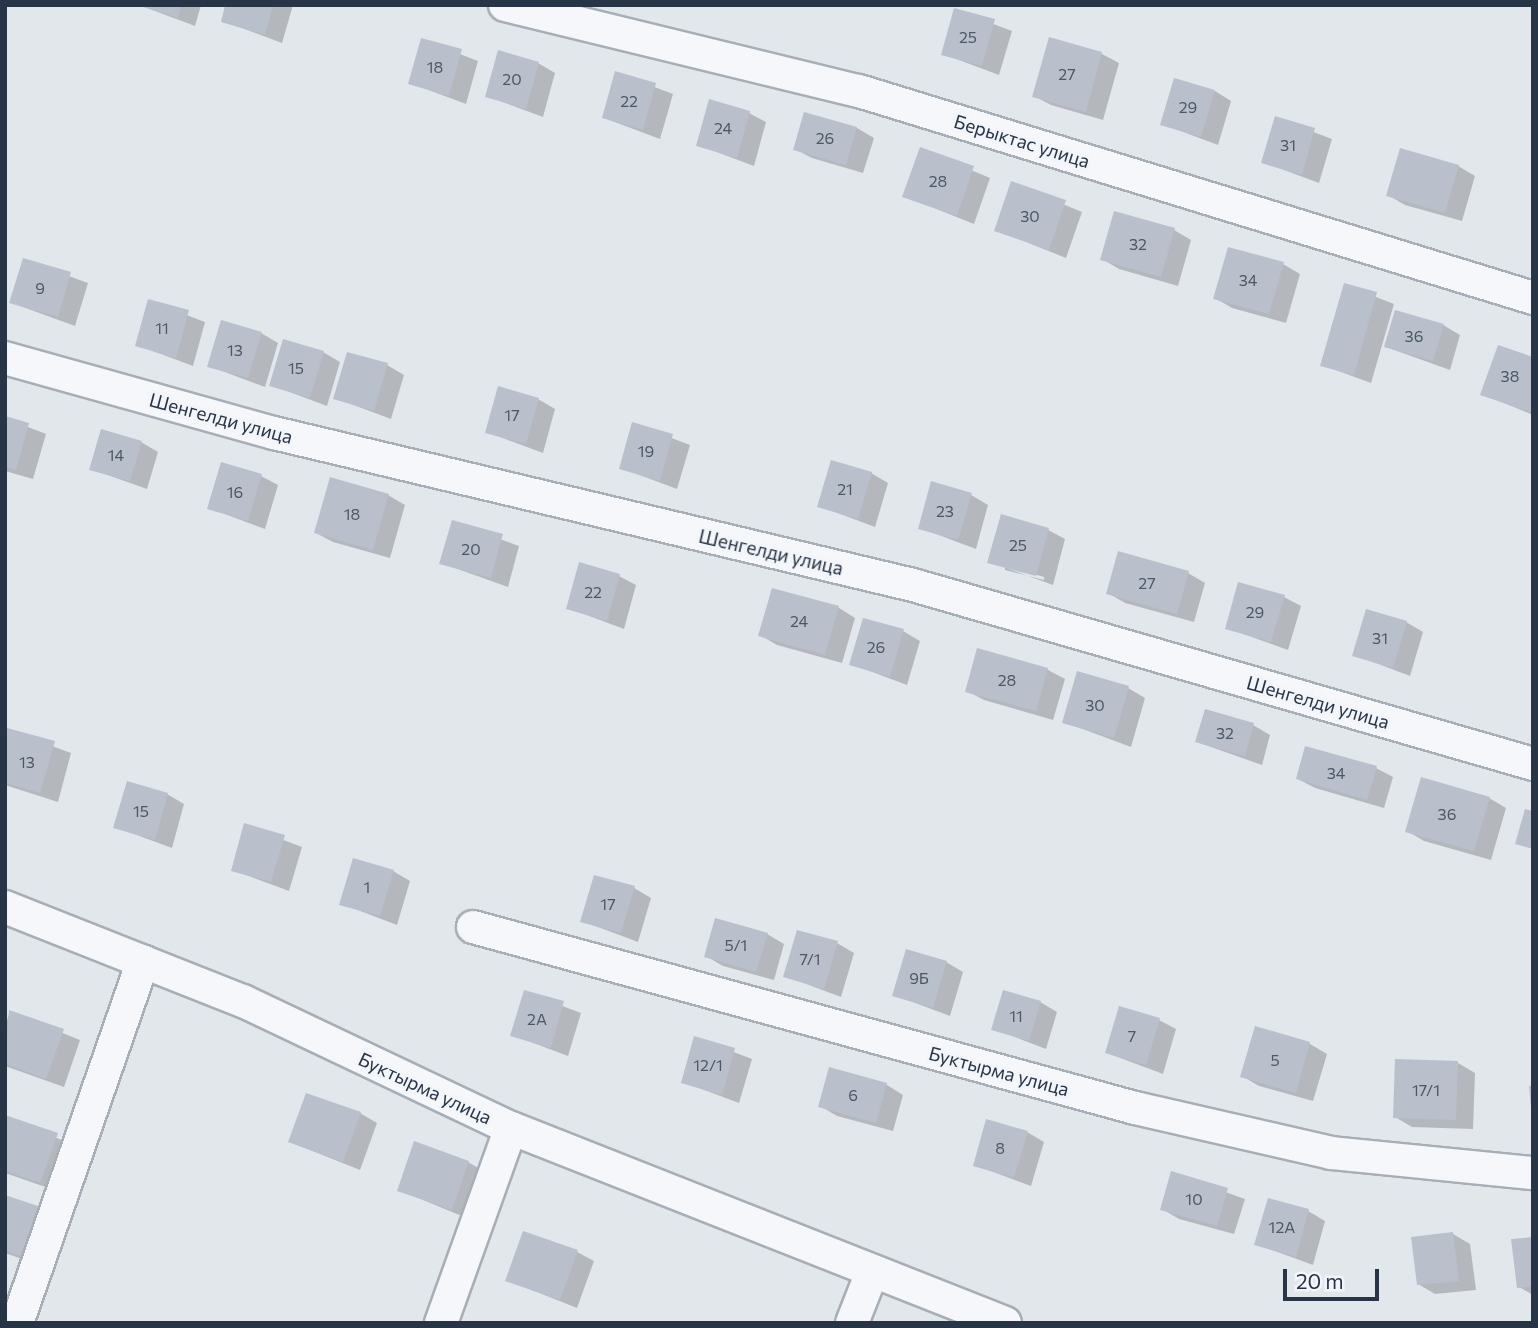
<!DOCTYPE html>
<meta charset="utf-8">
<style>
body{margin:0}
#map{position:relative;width:1538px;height:1328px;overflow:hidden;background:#e2e7ec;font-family:Commissioner,sans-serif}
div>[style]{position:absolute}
.shadow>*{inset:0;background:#0003}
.building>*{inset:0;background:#b9c0cb}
.roads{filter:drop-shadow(2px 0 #a6aeb7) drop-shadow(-2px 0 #a6aeb7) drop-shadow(0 2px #a6aeb7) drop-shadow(0 -2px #a6aeb7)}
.minor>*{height:32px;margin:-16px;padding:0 16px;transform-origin:16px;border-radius:16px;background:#f6f7fa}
span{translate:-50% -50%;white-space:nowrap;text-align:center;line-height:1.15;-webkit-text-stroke:6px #f2f5f9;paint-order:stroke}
.number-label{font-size:16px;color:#4c5867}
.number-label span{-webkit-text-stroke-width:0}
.street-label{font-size:19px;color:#283546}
.frame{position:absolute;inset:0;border:7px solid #283546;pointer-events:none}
.scale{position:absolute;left:1283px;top:1269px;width:96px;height:32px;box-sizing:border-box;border:4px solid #283546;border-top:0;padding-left:9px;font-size:21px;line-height:24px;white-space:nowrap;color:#283546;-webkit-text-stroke:5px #f2f5f9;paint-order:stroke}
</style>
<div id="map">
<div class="shadow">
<div style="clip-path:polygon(139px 5px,201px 5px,195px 26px)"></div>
<div style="clip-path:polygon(227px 5px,293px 5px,282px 43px,223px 21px)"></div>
<div style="clip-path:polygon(956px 10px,1012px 31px,999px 75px,943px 54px)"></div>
<div style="clip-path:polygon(1050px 39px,1102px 54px,1119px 63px,1103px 120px,1051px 105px,1034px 96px)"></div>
<div style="clip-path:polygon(423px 40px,478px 61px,466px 104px,410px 83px)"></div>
<div style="clip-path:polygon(538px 63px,555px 73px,543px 117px,487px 96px)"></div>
<div style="clip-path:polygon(617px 73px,673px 94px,660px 139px,604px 118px)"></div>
<div style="clip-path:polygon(1215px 91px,1231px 101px,1218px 145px,1162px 124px)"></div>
<div style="clip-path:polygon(749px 113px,766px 122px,754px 166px,698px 145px)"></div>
<div style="clip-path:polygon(805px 114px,857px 128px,874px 138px,863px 173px,812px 158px,795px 149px)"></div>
<div style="clip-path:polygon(1276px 118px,1332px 139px,1319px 183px,1263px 162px)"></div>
<div style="clip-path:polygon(921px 149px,990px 178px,974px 224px,904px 196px)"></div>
<div style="clip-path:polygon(1458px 166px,1475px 176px,1462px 221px,1405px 205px,1388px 195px)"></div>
<div style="clip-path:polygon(1012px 183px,1082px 212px,1066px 258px,996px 230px)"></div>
<div style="clip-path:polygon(1116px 213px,1174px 230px,1191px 240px,1178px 286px,1119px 269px,1102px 259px)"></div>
<div style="clip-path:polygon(24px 260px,88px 283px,75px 326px,12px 303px)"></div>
<div style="clip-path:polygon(1283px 264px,1300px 274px,1286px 323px,1232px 308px,1215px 298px)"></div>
<div style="clip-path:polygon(1345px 285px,1394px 304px,1371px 383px,1322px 365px)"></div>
<div style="clip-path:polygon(149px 301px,205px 322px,193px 366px,137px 345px)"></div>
<div style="clip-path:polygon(1443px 325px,1460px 335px,1450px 370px,1386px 347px)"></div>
<div style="clip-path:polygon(261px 333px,278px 343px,265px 387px,209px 366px)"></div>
<div style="clip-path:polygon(323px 352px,340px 362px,327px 406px,271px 385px)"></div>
<div style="clip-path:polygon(1533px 359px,1533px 415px,1482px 394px)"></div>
<div style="clip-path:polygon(387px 365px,404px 375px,391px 419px,335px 398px)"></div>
<div style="clip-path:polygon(538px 399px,555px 409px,543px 453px,487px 432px)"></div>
<div style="clip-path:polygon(5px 418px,46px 434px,33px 479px,5px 471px)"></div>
<div style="clip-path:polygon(634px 424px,690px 445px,677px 489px,621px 468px)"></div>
<div style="clip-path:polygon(141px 442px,158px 452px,147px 489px,91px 469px)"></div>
<div style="clip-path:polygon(871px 473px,888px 483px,875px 527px,819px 506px)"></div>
<div style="clip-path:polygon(261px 476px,278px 485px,265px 529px,209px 508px)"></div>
<div style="clip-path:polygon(388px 495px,405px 505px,390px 558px,333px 542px,316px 533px)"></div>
<div style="clip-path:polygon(971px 495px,988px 505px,976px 549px,920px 528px)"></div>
<div style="clip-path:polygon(453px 522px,519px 546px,508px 587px,441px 563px)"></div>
<div style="clip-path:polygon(evenodd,1048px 530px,1065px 539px,1053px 585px,990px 562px,1048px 530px,1005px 566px,1044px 577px,1044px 580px,1005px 570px,1005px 566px)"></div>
<div style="clip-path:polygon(1188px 573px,1205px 583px,1194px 622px,1125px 603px,1108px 593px)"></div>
<div style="clip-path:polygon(619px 576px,636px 585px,624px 629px,568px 608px)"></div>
<div style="clip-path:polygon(773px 590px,839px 608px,855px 618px,842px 663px,777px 645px,760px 635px)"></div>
<div style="clip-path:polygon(1284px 597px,1301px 606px,1288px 650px,1227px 628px)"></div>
<div style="clip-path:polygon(1406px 622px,1423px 632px,1410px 676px,1355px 655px)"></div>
<div style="clip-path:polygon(903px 631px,920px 641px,907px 685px,851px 664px)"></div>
<div style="clip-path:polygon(978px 650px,1048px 670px,1065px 679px,1053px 720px,984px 700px,967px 691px)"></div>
<div style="clip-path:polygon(1128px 688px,1145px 698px,1131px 747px,1064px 722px)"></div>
<div style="clip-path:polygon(1253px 725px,1270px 735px,1262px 765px,1197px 742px)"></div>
<div style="clip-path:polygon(8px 730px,71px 753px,58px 802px,5px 785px)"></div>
<div style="clip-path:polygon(1376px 768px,1393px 777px,1384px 808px,1315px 788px,1298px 779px)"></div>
<div style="clip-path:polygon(167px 794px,184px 804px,172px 848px,115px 827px)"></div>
<div style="clip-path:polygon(1489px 798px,1506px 808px,1491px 860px,1424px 841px,1407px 831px)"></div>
<div style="clip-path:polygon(246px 826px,302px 847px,289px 891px,233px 870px)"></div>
<div style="clip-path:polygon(393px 871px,410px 881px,397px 925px,342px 904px)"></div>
<div style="clip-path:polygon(634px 888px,651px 898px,638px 942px,582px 921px)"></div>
<div style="clip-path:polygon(767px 934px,784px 944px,774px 980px,723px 966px,706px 956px)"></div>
<div style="clip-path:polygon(837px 943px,854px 953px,841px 997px,785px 976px)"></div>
<div style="clip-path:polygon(946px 962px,963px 972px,950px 1016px,894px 995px)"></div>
<div style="clip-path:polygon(525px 992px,581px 1013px,568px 1056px,512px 1035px)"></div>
<div style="clip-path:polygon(1040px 1002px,1057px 1012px,1046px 1049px,994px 1029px)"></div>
<div style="clip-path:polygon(10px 1012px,80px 1040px,64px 1087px,5px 1066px,5px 1026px)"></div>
<div style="clip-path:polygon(1159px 1020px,1176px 1029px,1163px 1074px,1107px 1053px)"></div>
<div style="clip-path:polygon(1256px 1028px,1310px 1044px,1327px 1054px,1313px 1101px,1259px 1086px,1242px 1076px)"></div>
<div style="clip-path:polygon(696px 1038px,752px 1059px,739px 1103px,683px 1082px)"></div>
<div style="clip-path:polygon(1458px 1063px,1475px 1073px,1473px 1129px,1412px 1127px,1395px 1117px)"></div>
<div style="clip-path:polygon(830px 1069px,887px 1085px,903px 1095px,893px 1131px,837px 1116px,820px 1106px)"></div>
<div style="clip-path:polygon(360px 1113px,377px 1123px,360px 1170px,290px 1142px)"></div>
<div style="clip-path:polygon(5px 1117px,74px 1145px,57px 1191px,5px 1173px)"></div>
<div style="clip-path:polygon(1027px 1132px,1044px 1142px,1031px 1186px,975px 1165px)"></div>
<div style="clip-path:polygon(468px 1162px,485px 1172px,469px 1219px,399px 1190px)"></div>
<div style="clip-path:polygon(1172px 1173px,1245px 1199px,1234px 1234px,1179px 1219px,1162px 1209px)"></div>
<div style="clip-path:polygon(5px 1197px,47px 1268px,5px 1253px)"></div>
<div style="clip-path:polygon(1308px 1211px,1325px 1221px,1313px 1265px,1256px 1244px)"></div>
<div style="clip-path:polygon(1453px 1234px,1470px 1244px,1476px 1290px,1435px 1294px,1418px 1284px)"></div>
<div style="clip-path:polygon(1533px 1238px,1533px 1295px,1519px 1287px)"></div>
<div style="clip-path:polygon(577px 1252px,594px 1261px,577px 1308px,507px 1280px)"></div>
</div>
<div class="building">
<div style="clip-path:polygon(137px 5px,181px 5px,178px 18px)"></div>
<div style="clip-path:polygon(225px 5px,273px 5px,265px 35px,221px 22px)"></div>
<div style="clip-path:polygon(954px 8px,995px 19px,982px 66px,941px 55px)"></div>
<div style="clip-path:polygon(1049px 37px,1102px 52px,1086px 112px,1032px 97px)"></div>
<div style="clip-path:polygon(421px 38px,462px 49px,449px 96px,408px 84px)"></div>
<div style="clip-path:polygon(498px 50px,539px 62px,526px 109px,485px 97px)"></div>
<div style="clip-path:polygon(615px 71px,656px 83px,643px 130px,602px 118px)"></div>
<div style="clip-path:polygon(1174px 78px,1215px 90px,1201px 137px,1160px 125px)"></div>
<div style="clip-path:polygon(709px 99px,750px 111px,737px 158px,696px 146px)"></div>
<div style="clip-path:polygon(804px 112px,857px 127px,846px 165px,793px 150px)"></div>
<div style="clip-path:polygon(1275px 116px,1315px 128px,1302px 175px,1261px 163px)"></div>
<div style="clip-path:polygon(920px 147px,974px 166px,957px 216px,902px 197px)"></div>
<div style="clip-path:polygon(1400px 148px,1459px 165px,1445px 213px,1386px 196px)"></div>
<div style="clip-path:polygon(1011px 181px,1066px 200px,1049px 250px,994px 231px)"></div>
<div style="clip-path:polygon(1114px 211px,1175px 228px,1161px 277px,1100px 260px)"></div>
<div style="clip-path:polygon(1228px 247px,1284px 262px,1269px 314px,1213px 299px)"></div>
<div style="clip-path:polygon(23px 258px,71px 272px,58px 317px,9px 303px)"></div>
<div style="clip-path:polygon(1344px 283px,1377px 292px,1354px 375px,1320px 366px)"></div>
<div style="clip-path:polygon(148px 299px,189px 310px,176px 358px,135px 346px)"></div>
<div style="clip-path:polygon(1395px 310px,1444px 324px,1433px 361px,1384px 347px)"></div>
<div style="clip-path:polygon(221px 320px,262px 332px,248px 378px,207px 367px)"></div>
<div style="clip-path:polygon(283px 339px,324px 351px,310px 398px,269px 386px)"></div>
<div style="clip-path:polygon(1498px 345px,1533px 357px,1533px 413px,1480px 395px)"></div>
<div style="clip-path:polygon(347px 352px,388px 363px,374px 411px,333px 399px)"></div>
<div style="clip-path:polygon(498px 386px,539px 398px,526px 444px,485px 433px)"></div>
<div style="clip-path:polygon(5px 416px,29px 423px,16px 470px,5px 467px)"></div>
<div style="clip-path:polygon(632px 422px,673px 434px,660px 481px,619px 469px)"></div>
<div style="clip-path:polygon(101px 429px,142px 441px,130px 481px,89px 470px)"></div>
<div style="clip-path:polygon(831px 460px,872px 472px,858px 519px,817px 507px)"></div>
<div style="clip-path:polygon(221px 462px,262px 474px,248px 521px,207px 509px)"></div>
<div style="clip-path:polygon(330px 477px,389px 494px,373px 550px,314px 533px)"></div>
<div style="clip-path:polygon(931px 481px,972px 493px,958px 540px,918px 529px)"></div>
<div style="clip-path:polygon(1001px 514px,1049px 528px,1036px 576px,987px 563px)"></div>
<div style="clip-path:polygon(452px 520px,503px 534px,491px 578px,439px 564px)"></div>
<div style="clip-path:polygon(1118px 551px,1189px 571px,1177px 614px,1106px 594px)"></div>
<div style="clip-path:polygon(579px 562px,620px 574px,607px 621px,566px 609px)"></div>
<div style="clip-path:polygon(1238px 582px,1285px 595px,1271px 642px,1225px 629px)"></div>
<div style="clip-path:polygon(772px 588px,839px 606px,825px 655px,758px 636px)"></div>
<div style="clip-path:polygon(1366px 609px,1407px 621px,1393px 668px,1352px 656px)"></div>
<div style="clip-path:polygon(863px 618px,904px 629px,890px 677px,849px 665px)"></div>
<div style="clip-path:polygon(977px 648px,1048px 668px,1036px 711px,965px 692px)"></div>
<div style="clip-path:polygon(1077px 671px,1129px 686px,1114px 738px,1062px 723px)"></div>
<div style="clip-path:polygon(1205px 709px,1254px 723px,1245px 756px,1195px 742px)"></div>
<div style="clip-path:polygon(7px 728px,55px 741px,40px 793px,5px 783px)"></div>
<div style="clip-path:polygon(1305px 746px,1377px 766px,1367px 800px,1296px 779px)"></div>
<div style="clip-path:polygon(1421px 777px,1490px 797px,1474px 851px,1405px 832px)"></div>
<div style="clip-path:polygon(127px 781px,168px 793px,155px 840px,113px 828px)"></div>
<div style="clip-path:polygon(1525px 809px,1533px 811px,1533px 849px,1515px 844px)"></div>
<div style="clip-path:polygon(244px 823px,285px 835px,271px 882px,231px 871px)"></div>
<div style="clip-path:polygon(353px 858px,394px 870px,380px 916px,339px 905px)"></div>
<div style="clip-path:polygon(594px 875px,635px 886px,621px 933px,580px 922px)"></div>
<div style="clip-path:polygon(715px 918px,768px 933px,756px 972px,704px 957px)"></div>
<div style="clip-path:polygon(797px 930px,838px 941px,824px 989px,783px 977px)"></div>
<div style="clip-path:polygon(906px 949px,947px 961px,933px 1008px,892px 996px)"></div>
<div style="clip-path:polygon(524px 990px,564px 1001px,551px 1048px,510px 1036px)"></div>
<div style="clip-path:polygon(1003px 990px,1041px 1001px,1029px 1041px,991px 1030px)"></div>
<div style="clip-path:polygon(1119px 1006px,1160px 1018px,1146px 1065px,1105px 1053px)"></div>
<div style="clip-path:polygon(9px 1010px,64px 1029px,46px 1079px,5px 1064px)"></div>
<div style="clip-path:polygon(1255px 1026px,1310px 1042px,1296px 1093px,1240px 1077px)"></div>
<div style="clip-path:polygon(694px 1036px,735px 1048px,722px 1095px,681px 1083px)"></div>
<div style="clip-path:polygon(1395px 1059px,1458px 1061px,1456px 1120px,1393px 1118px)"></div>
<div style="clip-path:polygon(829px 1067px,887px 1083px,876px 1123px,818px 1107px)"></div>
<div style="clip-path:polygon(1529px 1086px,1533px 1086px,1533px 1107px,1531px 1107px)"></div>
<div style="clip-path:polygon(306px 1093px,361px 1112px,343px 1162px,288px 1142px)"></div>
<div style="clip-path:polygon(5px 1115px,58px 1133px,40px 1183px,5px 1171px)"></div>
<div style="clip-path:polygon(986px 1119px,1028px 1131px,1014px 1178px,973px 1166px)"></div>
<div style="clip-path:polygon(414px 1141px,469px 1161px,452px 1210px,397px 1191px)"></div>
<div style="clip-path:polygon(1171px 1171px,1228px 1188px,1217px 1226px,1160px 1210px)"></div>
<div style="clip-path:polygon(5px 1195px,47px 1209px,29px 1259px,5px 1251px)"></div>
<div style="clip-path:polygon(1268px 1198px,1309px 1209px,1296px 1257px,1254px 1245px)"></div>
<div style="clip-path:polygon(523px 1231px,578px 1250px,560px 1300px,505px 1281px)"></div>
<div style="clip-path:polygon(1453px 1232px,1459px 1281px,1417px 1285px,1411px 1237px)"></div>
<div style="clip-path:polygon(1533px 1237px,1533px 1286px,1517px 1288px,1511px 1239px)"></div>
</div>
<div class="roads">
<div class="minor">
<div style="left:505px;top:5px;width:364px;rotate:13.7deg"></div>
<div style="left:859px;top:91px;width:705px;rotate:17.07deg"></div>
<div style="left:5px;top:358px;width:279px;rotate:15.6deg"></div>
<div style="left:274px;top:433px;width:657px;rotate:13.38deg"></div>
<div style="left:913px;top:585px;width:645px;rotate:16.1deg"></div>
<div style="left:5px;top:907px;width:256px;rotate:21.6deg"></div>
<div style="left:243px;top:1001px;width:297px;rotate:25.4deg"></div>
<div style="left:511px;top:1128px;width:531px;rotate:21.54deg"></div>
<div style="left:473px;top:927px;width:686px;rotate:15.29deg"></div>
<div style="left:1135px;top:1108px;width:201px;rotate:12.9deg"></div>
<div style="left:1331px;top:1153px;width:203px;rotate:5.7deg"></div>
<div style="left:17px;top:1323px;width:383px;rotate:-70.8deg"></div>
<div style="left:441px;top:1323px;width:207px;rotate:-70.3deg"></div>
<div style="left:852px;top:1323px;width:55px;rotate:-68.6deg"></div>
</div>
</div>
<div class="number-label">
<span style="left:968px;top:37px">25</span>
<span style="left:435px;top:67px">18</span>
<span style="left:1067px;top:74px">27</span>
<span style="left:512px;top:79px">20</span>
<span style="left:629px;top:101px">22</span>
<span style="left:1188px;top:107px">29</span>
<span style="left:723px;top:128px">24</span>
<span style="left:825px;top:138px">26</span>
<span style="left:1288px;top:145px">31</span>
<span style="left:938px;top:181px">28</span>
<span style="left:1030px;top:216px">30</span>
<span style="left:1138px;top:244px">32</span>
<span style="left:1248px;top:280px">34</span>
<span style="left:40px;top:288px">9</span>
<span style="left:162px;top:328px">11</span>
<span style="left:1414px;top:336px">36</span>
<span style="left:235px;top:350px">13</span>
<span style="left:296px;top:368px">15</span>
<span style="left:1510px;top:376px">38</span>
<span style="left:512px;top:415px">17</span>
<span style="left:646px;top:451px">19</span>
<span style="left:116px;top:455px">14</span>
<span style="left:845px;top:489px">21</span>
<span style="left:235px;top:492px">16</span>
<span style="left:945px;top:511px">23</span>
<span style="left:352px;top:514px">18</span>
<span style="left:1018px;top:545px">25</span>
<span style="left:471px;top:549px">20</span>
<span style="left:1147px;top:583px">27</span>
<span style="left:593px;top:592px">22</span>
<span style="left:1255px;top:612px">29</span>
<span style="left:799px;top:621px">24</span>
<span style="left:1380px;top:638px">31</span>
<span style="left:876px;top:647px">26</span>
<span style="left:1007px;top:680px">28</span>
<span style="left:1095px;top:705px">30</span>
<span style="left:1225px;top:733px">32</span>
<span style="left:27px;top:762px">13</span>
<span style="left:1336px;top:773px">34</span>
<span style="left:141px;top:811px">15</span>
<span style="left:1447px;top:814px">36</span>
<span style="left:367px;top:887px">1</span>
<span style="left:608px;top:904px">17</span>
<span style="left:736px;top:945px">5/1</span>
<span style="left:810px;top:959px">7/1</span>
<span style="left:919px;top:978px">9Б</span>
<span style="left:1016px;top:1016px">11</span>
<span style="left:537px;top:1019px">2А</span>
<span style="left:1132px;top:1036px">7</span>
<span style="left:1275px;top:1060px">5</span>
<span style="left:708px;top:1065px">12/1</span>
<span style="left:1426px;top:1090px">17/1</span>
<span style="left:853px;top:1095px">6</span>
<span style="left:1000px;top:1148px">8</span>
<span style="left:1194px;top:1199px">10</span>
<span style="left:1282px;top:1227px">12А</span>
</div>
<div class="street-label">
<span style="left:1022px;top:141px;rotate:17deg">Берыктас улица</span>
<span style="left:221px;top:418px;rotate:15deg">Шенгелди улица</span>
<span style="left:771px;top:552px;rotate:13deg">Шенгелди улица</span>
<span style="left:1318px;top:702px;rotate:16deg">Шенгелди улица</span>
<span style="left:999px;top:1071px;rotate:15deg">Буктырма улица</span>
<span style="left:425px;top:1088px;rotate:25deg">Буктырма улица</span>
</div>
<div class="frame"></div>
<div class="scale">20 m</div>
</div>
